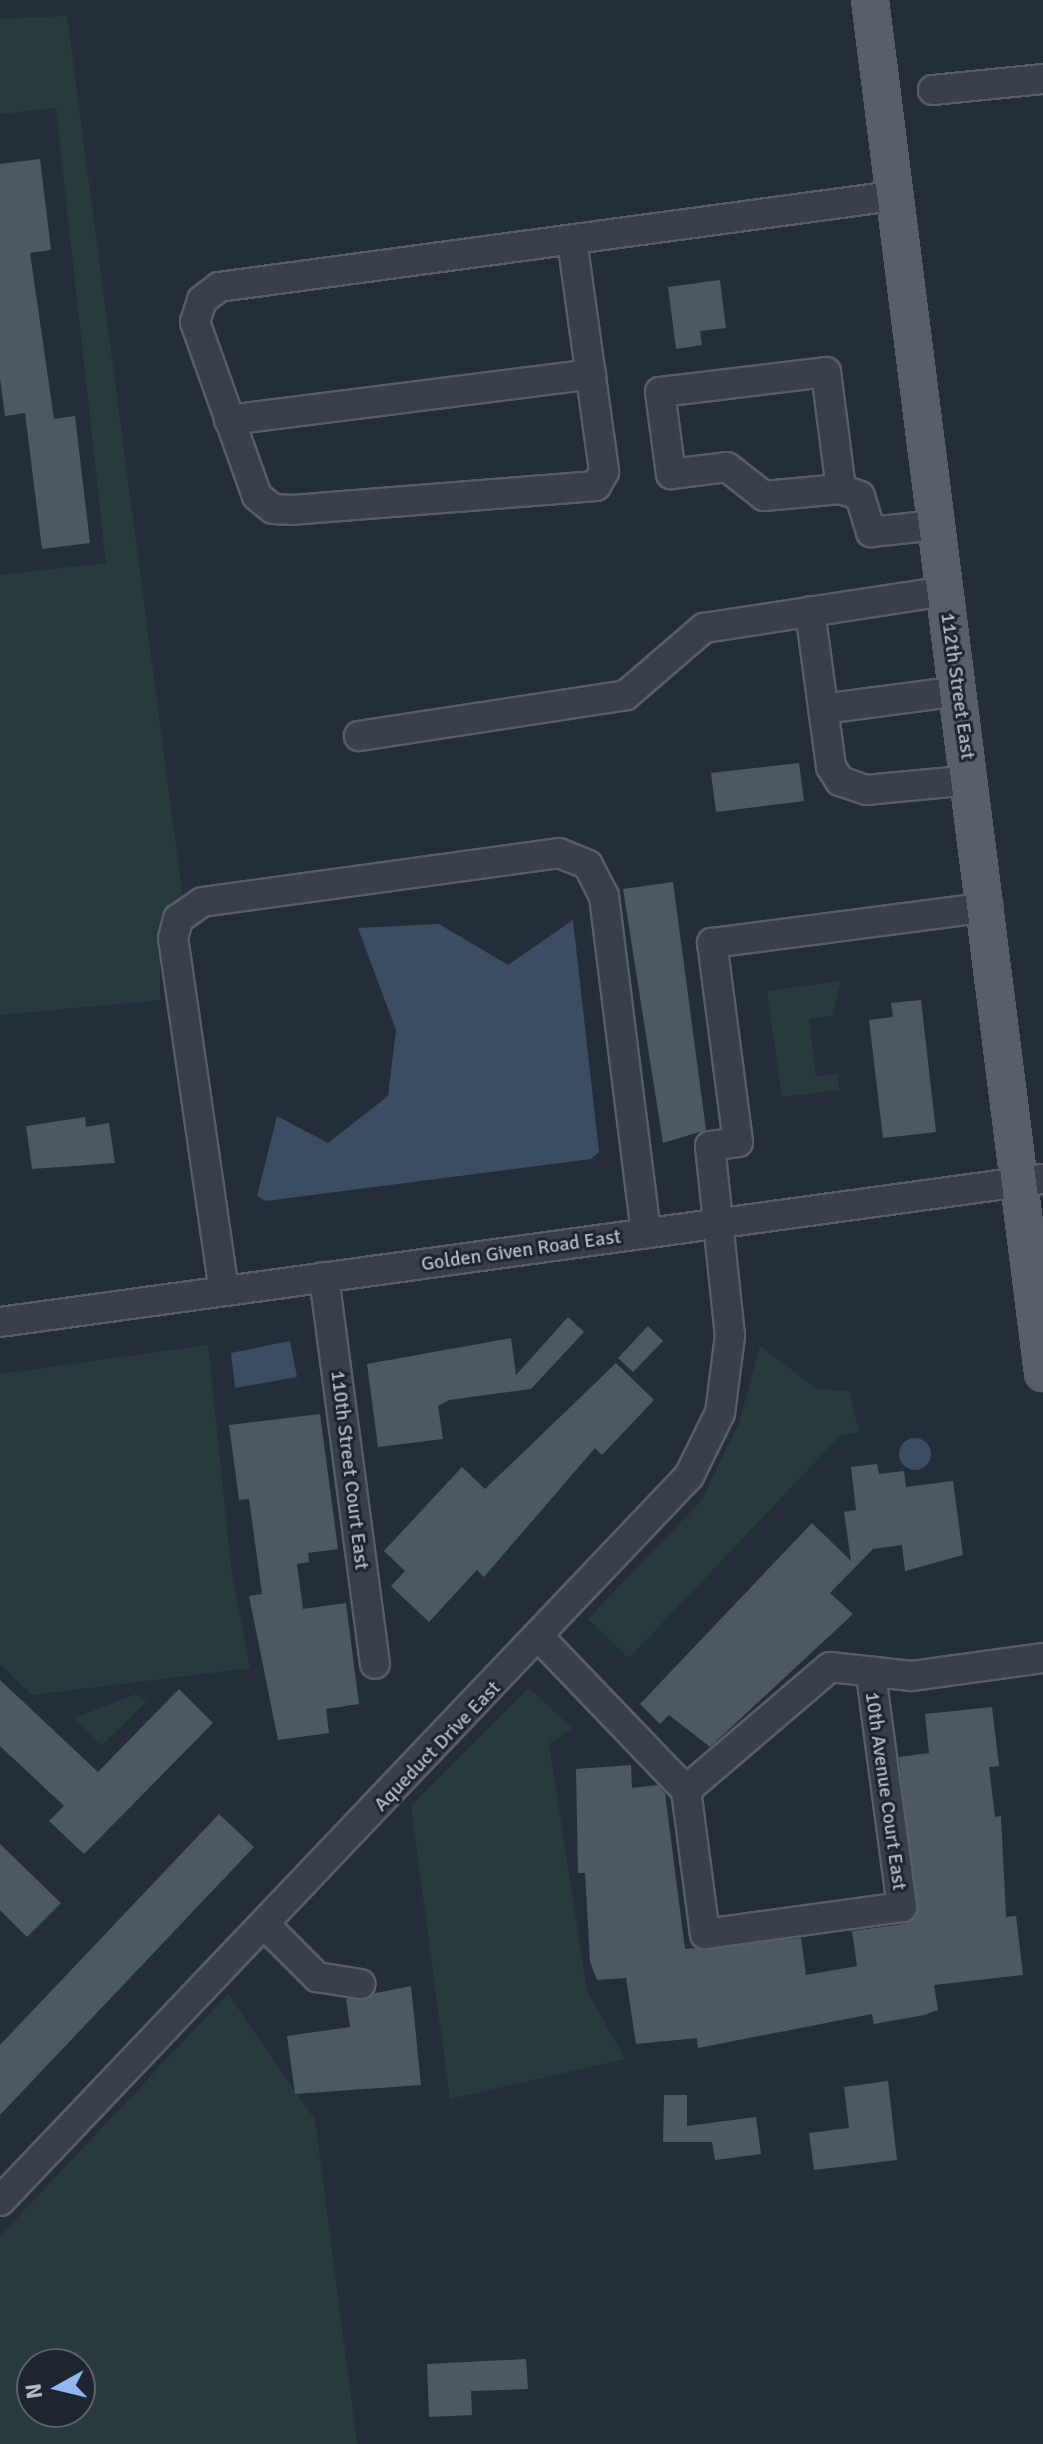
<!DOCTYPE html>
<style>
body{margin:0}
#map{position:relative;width:1043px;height:2444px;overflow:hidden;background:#242e3a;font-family:Signika,sans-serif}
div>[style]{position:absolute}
.green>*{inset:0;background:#273b3c}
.water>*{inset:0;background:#3a4d62}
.round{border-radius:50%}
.building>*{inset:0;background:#4c5965}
.roads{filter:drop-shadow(2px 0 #565e68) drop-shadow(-2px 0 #565e68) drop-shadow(0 2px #565e68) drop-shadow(0 -2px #565e68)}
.minor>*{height:28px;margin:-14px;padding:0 14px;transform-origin:14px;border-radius:14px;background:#38404a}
.major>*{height:34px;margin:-17px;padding:0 17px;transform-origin:17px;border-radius:17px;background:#565f6a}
span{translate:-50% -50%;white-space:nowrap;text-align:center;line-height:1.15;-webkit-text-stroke:6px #1d252f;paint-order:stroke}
.street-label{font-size:20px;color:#b3bbc6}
.north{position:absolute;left:16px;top:2348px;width:80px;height:80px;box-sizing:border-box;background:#1d252f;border:2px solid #59616b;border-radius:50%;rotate:262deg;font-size:22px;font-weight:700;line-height:32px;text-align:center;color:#b3bbc6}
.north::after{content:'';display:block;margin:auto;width:28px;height:36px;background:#8eb8f0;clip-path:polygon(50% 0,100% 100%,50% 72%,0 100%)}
</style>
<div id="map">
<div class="green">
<div style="clip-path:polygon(67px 16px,183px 900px,160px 927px,160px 1000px,0 1015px,0 575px,106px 563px,56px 108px,0 114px,0 19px)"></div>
<div style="clip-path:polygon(841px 981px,832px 1016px,809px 1019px,816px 1076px,838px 1074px,839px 1090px,782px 1097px,767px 991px)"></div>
<div style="clip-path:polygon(208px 1345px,232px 1575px,250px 1668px,32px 1695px,0 1664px,0 1374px)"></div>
<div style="clip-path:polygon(760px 1346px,817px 1389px,849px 1391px,859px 1432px,841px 1435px,629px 1658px,588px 1619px,702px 1500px,739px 1423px)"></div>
<div style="clip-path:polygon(529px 1688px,572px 1728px,549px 1744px,587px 1991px,625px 2059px,450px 2099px,411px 1806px)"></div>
<div style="clip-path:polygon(136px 1694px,146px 1702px,101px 1746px,74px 1718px)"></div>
<div style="clip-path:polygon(evenodd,228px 1994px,315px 2120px,357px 2444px,0 2444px,0 2236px,228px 1994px,32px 2364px,80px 2364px,80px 2412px,32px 2412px,32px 2364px)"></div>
</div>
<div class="water">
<div style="clip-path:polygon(573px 920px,599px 1152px,591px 1159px,266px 1201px,257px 1196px,277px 1116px,328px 1143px,388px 1096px,396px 1030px,358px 928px,439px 924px,508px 965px)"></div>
<div style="clip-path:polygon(290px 1341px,297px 1377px,235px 1388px,231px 1353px)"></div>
<div class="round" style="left:899px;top:1438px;width:32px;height:32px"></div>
</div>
<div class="building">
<div style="clip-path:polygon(40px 159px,51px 250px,30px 253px,54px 419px,75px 416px,90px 543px,42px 549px,25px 413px,5px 416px,0 378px,0 164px)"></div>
<div style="clip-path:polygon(720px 280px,726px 328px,700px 331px,702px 345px,676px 349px,668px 287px)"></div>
<div style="clip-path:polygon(799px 763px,804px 801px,716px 812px,711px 773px)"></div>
<div style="clip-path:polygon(673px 882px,706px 1130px,663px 1143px,623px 889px)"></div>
<div style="clip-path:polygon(921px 1000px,936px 1132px,883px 1138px,869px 1020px,893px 1017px,891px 1003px)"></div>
<div style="clip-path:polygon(85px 1117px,86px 1127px,109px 1123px,115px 1163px,32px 1169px,26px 1126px)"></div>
<div style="clip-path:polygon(568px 1317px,584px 1332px,531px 1389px,449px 1400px,438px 1406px,443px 1439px,378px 1447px,367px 1364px,511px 1338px,516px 1375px)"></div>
<div style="clip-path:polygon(648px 1326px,663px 1341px,633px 1372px,618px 1358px)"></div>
<div style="clip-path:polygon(616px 1363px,654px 1400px,602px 1455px,595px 1448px,484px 1577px,477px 1570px,429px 1622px,391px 1586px,405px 1571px,384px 1551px,462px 1467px,485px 1489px)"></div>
<div style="clip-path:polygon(320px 1414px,338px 1549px,308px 1553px,309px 1562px,297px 1564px,303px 1609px,346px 1603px,359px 1704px,326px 1709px,329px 1733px,278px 1740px,249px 1596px,262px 1594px,249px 1499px,239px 1500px,229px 1425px)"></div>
<div style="clip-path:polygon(877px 1464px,879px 1474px,904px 1471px,906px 1487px,953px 1481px,963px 1555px,905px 1571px,902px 1545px,873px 1549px,830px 1593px,853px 1614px,710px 1747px,669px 1715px,660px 1724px,640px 1704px,812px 1523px,851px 1561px,844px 1512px,856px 1510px,851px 1467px)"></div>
<div style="clip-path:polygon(0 1680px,98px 1772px,179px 1689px,213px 1723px,84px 1854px,49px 1821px,64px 1806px,0 1746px)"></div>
<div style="clip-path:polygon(992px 1707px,999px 1766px,989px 1767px,995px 1817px,1001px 1816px,1006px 1917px,1016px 1916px,1023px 1975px,934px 1985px,938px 2010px,924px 2015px,874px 2024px,872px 2014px,698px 2048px,697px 2038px,636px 2044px,626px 1978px,597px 1980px,590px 1962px,585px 1873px,578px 1873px,576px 1769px,631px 1765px,632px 1788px,658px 1785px,665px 1793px,685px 1949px,801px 1938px,806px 1975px,857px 1966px,852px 1931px,904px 1924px,917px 1914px,899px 1757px,929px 1753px,925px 1714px)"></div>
<div style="clip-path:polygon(219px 1814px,254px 1847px,0 2115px,0 2045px)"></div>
<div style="clip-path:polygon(0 1844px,61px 1903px,27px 1937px,0 1910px)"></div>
<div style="clip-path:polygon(411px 1986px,421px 2085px,295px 2094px,287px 2036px,350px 2027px,346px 1999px)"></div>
<div style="clip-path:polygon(888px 2081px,897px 2160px,814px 2170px,809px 2133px,849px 2128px,844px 2087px)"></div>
<div style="clip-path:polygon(664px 2095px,687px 2095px,687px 2126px,756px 2117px,761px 2154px,715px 2160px,712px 2142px,663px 2142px)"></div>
<div style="clip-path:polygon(526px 2359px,528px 2389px,471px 2391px,472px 2415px,429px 2417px,427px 2364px)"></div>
</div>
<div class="roads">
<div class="minor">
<div style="left:933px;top:90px;width:111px;rotate:-5.7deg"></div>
<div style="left:572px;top:240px;width:234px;rotate:82.1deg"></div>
<div style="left:604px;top:472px;width:16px;rotate:120deg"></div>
<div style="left:596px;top:486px;width:304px;rotate:175.5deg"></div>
<div style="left:293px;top:510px;width:20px;rotate:-177deg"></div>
<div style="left:273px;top:509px;width:21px;rotate:-141deg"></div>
<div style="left:257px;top:496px;width:185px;rotate:-109.6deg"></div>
<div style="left:195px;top:322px;width:23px;rotate:-72deg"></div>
<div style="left:202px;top:300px;width:21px;rotate:-37deg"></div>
<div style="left:219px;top:287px;width:680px;rotate:-7.69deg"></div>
<div style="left:229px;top:420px;width:365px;rotate:-7.2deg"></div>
<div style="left:841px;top:489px;width:118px;rotate:-97.3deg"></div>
<div style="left:826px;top:372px;width:167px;rotate:173.1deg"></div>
<div style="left:660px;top:392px;width:83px;rotate:82.4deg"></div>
<div style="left:671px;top:474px;width:56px;rotate:-7.1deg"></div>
<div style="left:727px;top:467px;width:47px;rotate:38.1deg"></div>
<div style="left:764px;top:496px;width:77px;rotate:-5.2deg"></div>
<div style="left:841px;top:489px;width:20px;rotate:20deg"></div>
<div style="left:860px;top:496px;width:38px;rotate:73deg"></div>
<div style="left:871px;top:532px;width:66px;rotate:-6.1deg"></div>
<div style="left:810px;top:611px;width:157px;rotate:82.3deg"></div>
<div style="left:831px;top:767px;width:17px;rotate:57deg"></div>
<div style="left:840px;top:781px;width:28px;rotate:19deg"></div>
<div style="left:866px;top:790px;width:105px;rotate:-5.4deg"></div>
<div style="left:823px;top:709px;width:137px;rotate:-7.5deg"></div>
<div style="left:359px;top:736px;width:270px;rotate:-8.7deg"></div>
<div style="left:626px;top:695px;width:103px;rotate:-40.7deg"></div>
<div style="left:704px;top:628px;width:244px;rotate:-8.7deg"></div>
<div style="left:324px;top:1277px;width:390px;rotate:82.5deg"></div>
<div style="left:224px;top:1291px;width:356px;rotate:-98.2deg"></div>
<div style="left:173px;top:939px;width:21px;rotate:-76deg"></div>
<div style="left:178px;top:919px;width:29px;rotate:-35deg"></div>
<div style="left:202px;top:902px;width:360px;rotate:-7.8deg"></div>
<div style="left:559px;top:853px;width:31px;rotate:22deg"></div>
<div style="left:588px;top:865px;width:35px;rotate:63deg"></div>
<div style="left:604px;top:896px;width:340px;rotate:82.9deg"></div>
<div style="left:0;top:1322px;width:1053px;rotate:-7.81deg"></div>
<div style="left:540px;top:1638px;width:211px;rotate:46.2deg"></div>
<div style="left:686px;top:1790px;width:145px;rotate:82.5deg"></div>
<div style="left:705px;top:1934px;width:199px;rotate:-7.8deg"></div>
<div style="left:902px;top:1907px;width:233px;rotate:-97.6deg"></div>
<div style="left:686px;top:1790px;width:189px;rotate:-40.5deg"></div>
<div style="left:830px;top:1667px;width:82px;rotate:6.3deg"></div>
<div style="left:912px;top:1676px;width:132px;rotate:-7.8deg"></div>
<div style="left:265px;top:1925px;width:74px;rotate:45deg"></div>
<div style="left:317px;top:1977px;width:44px;rotate:9.2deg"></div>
<div style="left:0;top:2201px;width:1000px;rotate:-46.46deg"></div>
<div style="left:689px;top:1476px;width:70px;rotate:-63.8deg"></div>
<div style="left:720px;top:1413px;width:78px;rotate:-82.6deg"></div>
<div style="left:730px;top:1336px;width:191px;rotate:-96deg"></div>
<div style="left:710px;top:1146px;width:28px;rotate:-8deg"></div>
<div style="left:738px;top:1142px;width:201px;rotate:-97.4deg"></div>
<div style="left:712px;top:943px;width:278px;rotate:-7.4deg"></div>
</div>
<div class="major">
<div style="left:870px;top:0;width:1384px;rotate:82.82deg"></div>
</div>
</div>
<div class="street-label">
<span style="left:958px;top:686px;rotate:82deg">112th Street East</span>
<span style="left:521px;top:1250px;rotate:-8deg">Golden Given Road East</span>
<span style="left:350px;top:1470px;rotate:83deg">110th Street Court East</span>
<span style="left:437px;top:1746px;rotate:-46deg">Aqueduct Drive East</span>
<span style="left:886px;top:1791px;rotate:82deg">10th Avenue Court East</span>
</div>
<div class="north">N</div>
</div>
